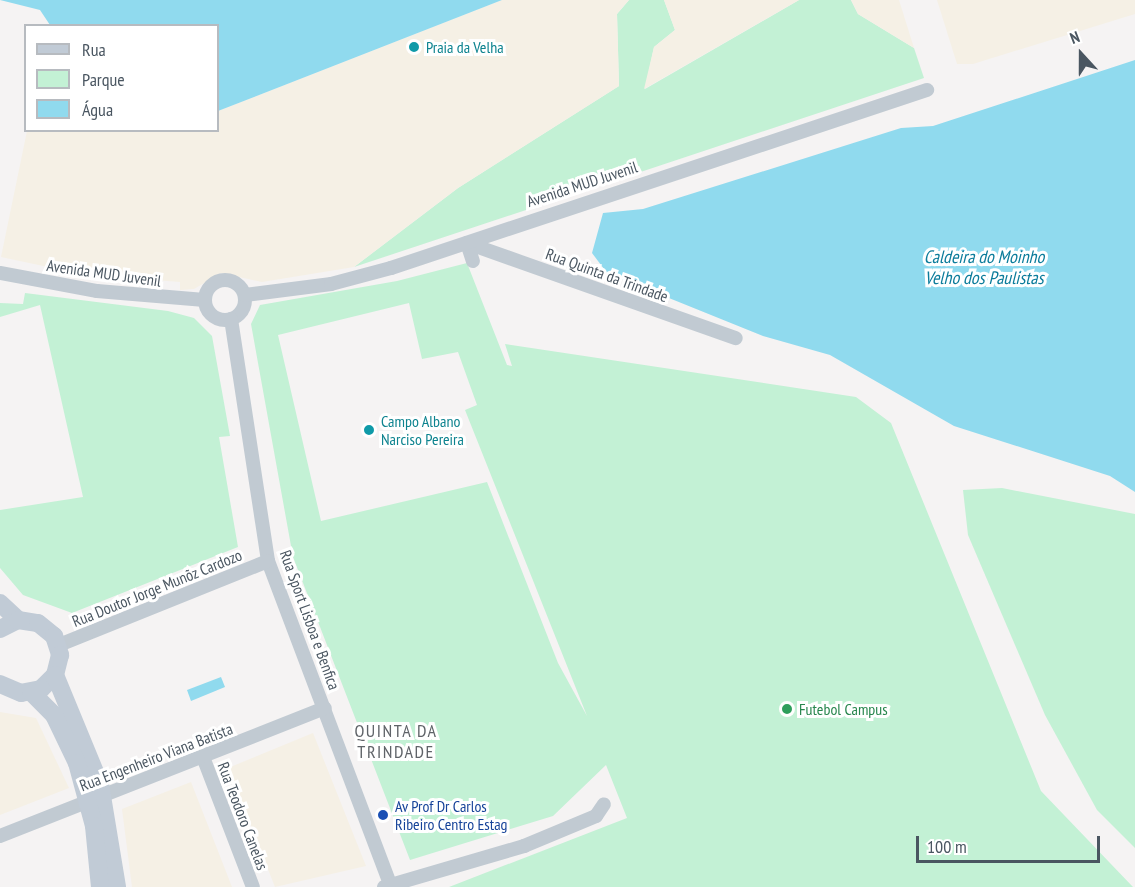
<!DOCTYPE html>
<meta charset="utf-8">
<style>
body{margin:0}
#map{position:relative;width:1135px;height:887px;overflow:hidden;background:#f5f3f3;font-family:"PT Sans Narrow",sans-serif}
div>[style]{position:absolute}
.green>*{inset:0;background:#c3f1d5}
.sand>*{inset:0;background:#f5f0e5}
.water>*{inset:0;background:#90daee}
.street>*{height:14px;margin:-7px;padding:0 7px;transform-origin:7px;border-radius:7px;background:#c1cad2}
.street>.ring{margin:-7px;padding:0;box-sizing:content-box;background:none;border:14px solid #c1cad2;border-radius:50%}
.secondary>*{height:18px;margin:-9px;padding:0 9px;transform-origin:9px;border-radius:9px;background:#c1cbd6}
.dots>*{width:16px;height:16px;translate:-50% -50%;box-sizing:border-box;border:3px solid #fff;border-radius:50%}
span{translate:-50% -50%;white-space:nowrap;text-align:center;line-height:1.15;-webkit-text-stroke:6px #fff;paint-order:stroke}
.culture-label{font-size:16px;color:#0d838f}
.left{translate:0 -50%;text-align:left}
.street-label{font-size:16px;color:#4a5661}
.leisure-label{font-size:16px;color:#27864d}
.transit-label{font-size:16px;color:#164399}
.water-label{font-size:18px;color:#0c7c9b;font-style:italic}
.neighbourhood-label{font-size:18px;color:#5f6368;letter-spacing:1.5px}
.legend{position:absolute;left:24px;top:24px;width:195px;height:108px;box-sizing:border-box;background:#fff;border:2px solid #b7bbc0;margin:0;padding:8px 10px;list-style:none;font-size:18px;color:#4a5661}
.legend li{display:flex;align-items:center;gap:12px;height:30px}
.legend b{width:30px;border:2px solid #b7bbc0}
.north{position:absolute;left:1051px;top:24px;width:60px;height:60px;-webkit-text-stroke:4px #fff;paint-order:stroke;rotate:339deg;font-size:16px;font-weight:700;line-height:24px;text-align:center;color:#4a5661}
.north::after{content:'';display:block;margin:auto;width:21px;height:27px;background:#4a5661;clip-path:polygon(50% 0,100% 100%,50% 72%,0 100%)}
.scale{position:absolute;left:916px;top:836px;width:184px;height:27px;box-sizing:border-box;border:3px solid #4a5661;border-top:0;padding-left:8px;font-size:18px;line-height:21px;white-space:nowrap;color:#4a5661;-webkit-text-stroke:4px #fff;paint-order:stroke}
</style>
<div id="map">
<div class="green">
<div style="clip-path:polygon(629px 0,664px 0,675px 30px,654px 47px,645px 89px,799px 0,851px 0,858px 14px,914px 48px,924px 78px,354px 267px,458px 188px,619px 86px,617px 14px)"></div>
<div style="clip-path:polygon(evenodd,467px 263px,507px 365px,512px 366px,505px 344px,856px 397px,891px 423px,1041px 791px,1133px 887px,449px 887px,627px 818px,606px 765px,553px 816px,410px 860px,293px 557px,251px 324px,260px 305px,397px 281px,467px 263px,409px 303px,422px 359px,458px 352px,477px 405px,465px 410px,587px 716px,558px 663px,487px 482px,321px 521px,278px 335px,409px 303px)"></div>
<div style="clip-path:polygon(25px 293px,168px 311px,194px 318px,212px 336px,230px 436px,219px 437px,238px 547px,72px 613px,23px 595px,0 568px,0 510px,83px 497px,40px 305px,0 317px,0 303px,23px 304px)"></div>
<div style="clip-path:polygon(1002px 488px,1135px 514px,1135px 848px,1097px 810px,1045px 715px,968px 535px,963px 490px)"></div>
</div>
<div class="sand">
<div style="clip-path:polygon(502px 0,629px 0,617px 14px,619px 86px,458px 188px,354px 267px,262px 282px,221px 273px,194px 289px,180px 290px,180px 282px,81px 274px,1px 257px,27px 131px,218px 130px,218px 111px)"></div>
<div style="clip-path:polygon(664px 0,799px 0,644px 89px,654px 47px,675px 30px)"></div>
<div style="clip-path:polygon(851px 0,899px 0,914px 48px,858px 14px)"></div>
<div style="clip-path:polygon(937px 0,1135px 0,1135px 14px,973px 64px,957px 64px)"></div>
<div style="clip-path:polygon(0 712px,36px 718px,69px 788px,0 815px)"></div>
<div style="clip-path:polygon(313px 733px,366px 866px,275px 887px,228px 768px)"></div>
<div style="clip-path:polygon(191px 782px,232px 887px,132px 887px,122px 809px)"></div>
</div>
<div class="water">
<div style="clip-path:polygon(0 0,502px 0,218px 111px,218px 26px,50px 25px,40px 10px)"></div>
<div style="clip-path:polygon(1135px 60px,1135px 492px,1110px 476px,954px 426px,830px 355px,763px 336px,607px 273px,592px 253px,603px 213px,643px 209px,901px 128px,933px 126px)"></div>
<div style="clip-path:polygon(221px 677px,225px 687px,191px 701px,187px 690px)"></div>
</div>
<div class="street">
<div style="left:467px;top:243px;width:285px;rotate:19.5deg"></div>
<div style="left:467px;top:243px;width:19px;rotate:72deg"></div>
<div style="left:0;top:273px;width:99px;rotate:10.5deg"></div>
<div style="left:97px;top:291px;width:108px;rotate:4.8deg"></div>
<div class="ring" style="left:205px;top:280px;width:26px;height:26px"></div>
<div style="left:245px;top:295px;width:87px;rotate:-7.3deg"></div>
<div style="left:331px;top:284px;width:62px;rotate:-14.9deg"></div>
<div style="left:391px;top:268px;width:565px;rotate:-18.37deg"></div>
<div style="left:231px;top:319px;width:245px;rotate:81.3deg"></div>
<div style="left:268px;top:561px;width:348px;rotate:69.3deg"></div>
<div style="left:59px;top:645px;width:225px;rotate:-21.9deg"></div>
<div style="left:203px;top:757px;width:139px;rotate:69deg"></div>
<div style="left:0;top:836px;width:349px;rotate:-21.5deg"></div>
<div style="left:384px;top:887px;width:146px;rotate:-16.3deg"></div>
<div style="left:524px;top:846px;width:78px;rotate:-22.6deg"></div>
<div style="left:596px;top:816px;width:14px;rotate:-56deg"></div>
</div>
<div class="secondary">
<div style="left:0;top:603px;width:25px;rotate:43deg"></div>
<div style="left:0;top:629px;width:20px;rotate:-27deg"></div>
<div style="left:18px;top:620px;width:20px;rotate:9deg"></div>
<div style="left:38px;top:623px;width:21px;rotate:39deg"></div>
<div style="left:54px;top:636px;width:20px;rotate:72deg"></div>
<div style="left:60px;top:655px;width:21px;rotate:104deg"></div>
<div style="left:55px;top:675px;width:20px;rotate:135deg"></div>
<div style="left:41px;top:689px;width:20px;rotate:169deg"></div>
<div style="left:21px;top:693px;width:23px;rotate:-157deg"></div>
<div style="left:55px;top:675px;width:118px;rotate:67.6deg"></div>
<div style="left:100px;top:784px;width:104px;rotate:80.6deg"></div>
<div style="left:31px;top:692px;width:33px;rotate:45deg"></div>
<div style="left:54px;top:715px;width:53px;rotate:64.4deg"></div>
<div style="left:77px;top:763px;width:65px;rotate:74.9deg"></div>
<div style="left:94px;top:826px;width:61px;rotate:84.4deg"></div>
</div>
<div class="dots">
<div style="left:414px;top:47px;background:#0f9aa8"></div>
<div style="left:369px;top:430px;background:#0f9aa8"></div>
<div style="left:787px;top:709px;background:#2e9e5b"></div>
<div style="left:383px;top:815px;background:#1a4fb4"></div>
</div>
<div class="culture-label">
<span class="left" style="left:426px;top:47px">Praia da Velha</span>
<span class="left" style="left:381px;top:430px">Campo Albano<br>Narciso Pereira</span>
</div>
<div class="street-label">
<span style="left:582px;top:184px;rotate:-18deg">Avenida MUD Juvenil</span>
<span style="left:104px;top:273px;rotate:8deg">Avenida MUD Juvenil</span>
<span style="left:607px;top:275px;rotate:20deg">Rua Quinta da Trindade</span>
<span style="left:157px;top:588px;rotate:-22deg">Rua Doutor Jorge Munõz Cardozo</span>
<span style="left:310px;top:620px;rotate:70deg">Rua Sport Lisboa e Benfica</span>
<span style="left:156px;top:757px;rotate:-21deg">Rua Engenheiro Viana Batista</span>
<span style="left:243px;top:816px;rotate:69deg">Rua Teodoro Canelas</span>
</div>
<div class="leisure-label">
<span class="left" style="left:799px;top:709px">Futebol Campus</span>
</div>
<div class="transit-label">
<span class="left" style="left:395px;top:815px">Av Prof Dr Carlos<br>Ribeiro Centro Estag</span>
</div>
<div class="water-label">
<span style="left:984px;top:268px">Caldeira do Moinho<br>Velho dos Paulistas</span>
</div>
<div class="neighbourhood-label">
<span style="left:396px;top:742px">QUINTA DA<br>TRINDADE</span>
</div>
<ul class="legend">
<li><b style="height:8px;background:#c1cbd6"></b>Rua</li>
<li><b style="height:16px;background:#c3f1d5"></b>Parque</li>
<li><b style="height:16px;background:#90daee"></b>Água</li>
</ul>
<div class="north">N</div>
<div class="scale">100 m</div>
</div>
